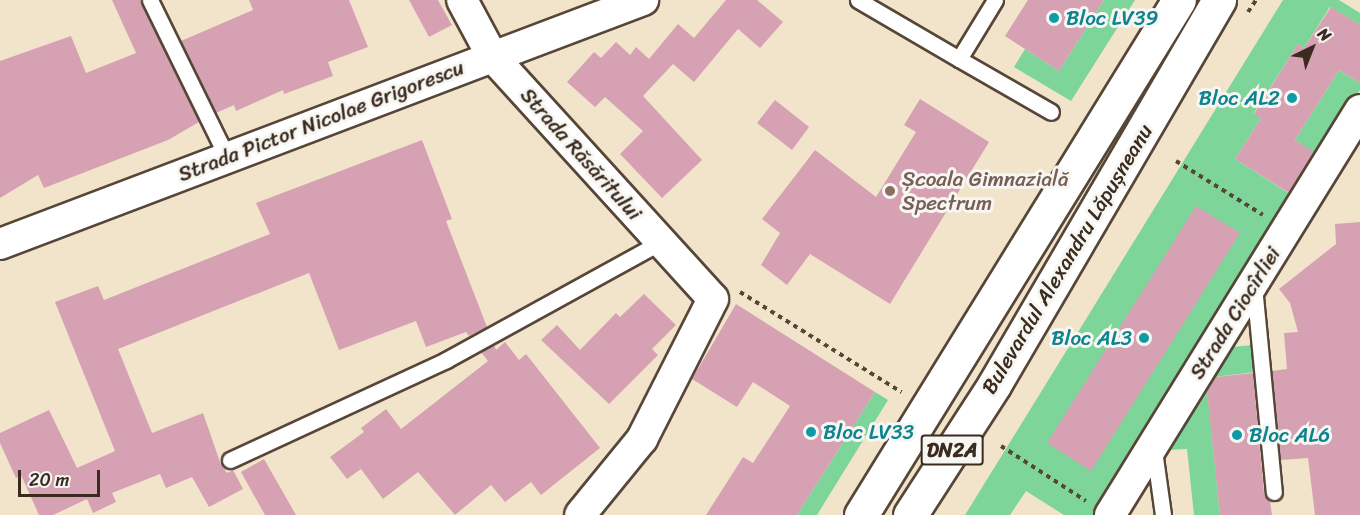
<!DOCTYPE html>
<meta charset="utf-8">
<style>
body{margin:0}
#map{position:relative;width:1360px;height:515px;overflow:hidden;background:#f1e4cb;font-family:Sriracha,sans-serif}
div>[style]{position:absolute}
.green>*{inset:0;background:#7dd59a}
.building>*{inset:0;background:#d6a2b3}
.path>*{height:4px;margin-top:-2px;transform-origin:0;background:repeating-linear-gradient(90deg,#564638 0 4.5px,transparent 0 9px)}
.roads{filter:drop-shadow(2px 0 #564638) drop-shadow(-2px 0 #564638) drop-shadow(0 2px #564638) drop-shadow(0 -2px #564638)}
.lane>*{height:15px;margin:-7.5px;padding:0 7.5px;transform-origin:7.5px;border-radius:7.5px;background:#fff}
.street>*{height:30px;margin:-15px;padding:0 15px;transform-origin:15px;border-radius:15px;background:#fff}
.primary>*{height:33px;margin:-16.5px;padding:0 16.5px;transform-origin:16.5px;border-radius:16.5px;background:#fff}
.dots>*{width:16px;height:16px;translate:-50% -50%;box-sizing:border-box;border:3px solid #f6f6f2;border-radius:50%}
span{translate:-50% -50%;white-space:nowrap;text-align:center;line-height:1.15;-webkit-text-stroke:6px #f6f6f2;paint-order:stroke}
.shield-label span{padding:2px 4px;background:#f6f6f2;border:2px solid;border-radius:4px;-webkit-text-stroke-width:0}
.shield-label{font-size:20px;color:#3b2a1e;font-weight:700}
.culture-label{font-size:21px;color:#0d838f}
.left{translate:0 -50%;text-align:left}
.right{translate:-100% -50%;text-align:right}
.street-label{font-size:21px;color:#3b2a1e}
.education-label{font-size:21px;color:#785e54}
.north{position:absolute;left:1282px;top:18px;width:60px;height:60px;-webkit-text-stroke:4px #f6f6f2;paint-order:stroke;rotate:43deg;font-size:16px;font-weight:700;line-height:24px;text-align:center;color:#3b2a1e}
.north::after{content:'';display:block;margin:auto;width:21px;height:27px;background:#3b2a1e;clip-path:polygon(50% 0,100% 100%,50% 72%,0 100%)}
.scale{position:absolute;left:18px;top:470px;width:82px;height:27px;box-sizing:border-box;border:3px solid #3b2a1e;border-top:0;padding-left:8px;font-size:18px;line-height:21px;white-space:nowrap;color:#3b2a1e;-webkit-text-stroke:4px #f6f6f2;paint-order:stroke}
</style>
<div id="map">
<div class="green">
<div style="clip-path:polygon(1104px 0,1135px 0,1071px 101px,1014px 67px,1025px 49px,1059px 71px)"></div>
<div style="clip-path:polygon(1283px 0,1339px 0,1360px 13px,1360px 25px,1330px 7px,1304px 48px,1298px 44px,1254px 113px,1261px 118px,1235px 159px,1293px 196px,1098px 501px,1105px 506px,1099px 515px,1064px 515px,1026px 491px,1010px 515px,965px 515px)"></div>
<div style="clip-path:polygon(1339px 70px,1360px 83px,1360px 90px,1319px 156px,1295px 140px)"></div>
<div style="clip-path:polygon(1253px 345px,1256px 372px,1206px 378px,1220px 515px,1194px 515px,1187px 449px,1168px 450px,1167px 445px,1221px 348px)"></div>
<div style="clip-path:polygon(875px 392px,888px 400px,817px 515px,797px 515px)"></div>
</div>
<div class="building">
<div style="clip-path:polygon(112px 0,140px 0,199px 122px,168px 140px,44px 188px,38px 175px,0 198px,0 61px,71px 36px,86px 73px,136px 53px)"></div>
<div style="clip-path:polygon(249px 0,349px 0,368px 47px,328px 62px,333px 76px,284px 94px,283px 90px,236px 111px,234px 105px,216px 113px,181px 41px,253px 10px)"></div>
<div style="clip-path:polygon(409px 0,438px 0,452px 25px,429px 37px)"></div>
<div style="clip-path:polygon(726px 0,757px 0,783px 22px,760px 48px,738px 29px,694px 82px,673px 64px,643px 96px,702px 160px,662px 198px,620px 154px,643px 131px,605px 97px,595px 107px,567px 82px,594px 52px,601px 58px,616px 42px,630px 55px,636px 47px,649px 59px,678px 24px,694px 38px)"></div>
<div style="clip-path:polygon(1028px 0,1104px 0,1059px 71px,1005px 36px)"></div>
<div style="clip-path:polygon(1331px 7px,1360px 25px,1360px 83px,1339px 70px,1295px 140px,1314px 152px,1289px 193px,1235px 159px,1261px 118px,1254px 114px,1298px 44px,1304px 48px)"></div>
<div style="clip-path:polygon(920px 99px,989px 142px,890px 304px,810px 254px,787px 285px,761px 265px,780px 233px,762px 219px,815px 150px,876px 197px,916px 132px,904px 125px)"></div>
<div style="clip-path:polygon(775px 100px,809px 127px,792px 150px,757px 123px)"></div>
<div style="clip-path:polygon(422px 140px,452px 219px,446px 221px,487px 327px,469px 336px,466px 332px,426px 347px,416px 321px,339px 350px,309px 273px,118px 349px,152px 433px,203px 413px,221px 465px,227px 473px,233px 470px,243px 489px,209px 507px,192px 477px,166px 488px,160px 474px,112px 493px,116px 502px,93px 513px,87px 499px,53px 515px,39px 515px,21px 475px,16px 478px,0 443px,0 433px,49px 410px,77px 468px,115px 451px,55px 302px,98px 286px,104px 300px,270px 234px,256px 203px)"></div>
<div style="clip-path:polygon(1196px 206px,1240px 233px,1091px 471px,1047px 443px)"></div>
<div style="clip-path:polygon(1360px 222px,1360px 515px,1315px 515px,1308px 458px,1281px 460px,1272px 371px,1287px 369px,1284px 333px,1298px 332px,1290px 303px,1279px 289px,1336px 244px,1335px 224px)"></div>
<div style="clip-path:polygon(644px 294px,676px 325px,652px 349px,658px 355px,609px 404px,541px 340px,557px 325px,580px 350px,616px 313px,620px 317px)"></div>
<div style="clip-path:polygon(736px 304px,875px 392px,797px 515px,706px 515px,743px 457px,753px 463px,790px 406px,753px 382px,737px 407px,692px 379px)"></div>
<div style="clip-path:polygon(505px 342px,519px 360px,526px 354px,600px 448px,541px 495px,531px 482px,505px 502px,491px 485px,455px 515px,418px 472px,383px 499px,361px 469px,347px 479px,330px 457px,364px 432px,361px 428px,386px 409px,401px 429px,488px 361px,481px 352px,494px 345px,496px 350px)"></div>
<div style="clip-path:polygon(1253px 373px,1264px 493px,1270px 501px,1272px 515px,1220px 515px,1207px 391px,1216px 377px)"></div>
<div style="clip-path:polygon(264px 459px,296px 515px,265px 515px,241px 472px)"></div>
</div>
<div class="path">
<div style="left:1248px;top:12px;width:14px;rotate:-56deg"></div>
<div style="left:1176px;top:161px;width:102px;rotate:31.8deg"></div>
<div style="left:740px;top:292px;width:190px;rotate:31.8deg"></div>
<div style="left:1001px;top:446px;width:101px;rotate:32.9deg"></div>
</div>
<div class="roads">
<div class="lane">
<div style="left:150px;top:0;width:175px;rotate:63.9deg"></div>
<div style="left:858px;top:0;width:117px;rotate:30.3deg"></div>
<div style="left:959px;top:59px;width:69px;rotate:-58.6deg"></div>
<div style="left:959px;top:59px;width:106px;rotate:29.9deg"></div>
<div style="left:1254px;top:286px;width:207px;rotate:84.5deg"></div>
<div style="left:1154px;top:450px;width:66px;rotate:82.1deg"></div>
<div style="left:230px;top:460px;width:238px;rotate:-24.8deg"></div>
<div style="left:446px;top:360px;width:245px;rotate:-28.8deg"></div>
</div>
<div class="street">
<div style="left:462px;top:0;width:64px;rotate:61.8deg"></div>
<div style="left:492px;top:56px;width:328px;rotate:47.7deg"></div>
<div style="left:713px;top:299px;width:157px;rotate:116.9deg"></div>
<div style="left:642px;top:439px;width:98px;rotate:129.2deg"></div>
<div style="left:0;top:244px;width:688px;rotate:-20.78deg"></div>
<div style="left:1110px;top:515px;width:476px;rotate:-58.3deg"></div>
</div>
<div class="primary">
<div style="left:861px;top:515px;width:605px;rotate:-58.31deg"></div>
<div style="left:910px;top:515px;width:155px;rotate:-57.1deg"></div>
<div style="left:994px;top:385px;width:446px;rotate:-59.7deg"></div>
</div>
</div>
<div class="dots">
<div style="left:1054px;top:18px;background:#0f9aa8"></div>
<div style="left:1292px;top:98px;background:#0f9aa8"></div>
<div style="left:890px;top:191px;background:#8d6e63"></div>
<div style="left:1144px;top:338px;background:#0f9aa8"></div>
<div style="left:811px;top:432px;background:#0f9aa8"></div>
<div style="left:1237px;top:435px;background:#0f9aa8"></div>
</div>
<div class="shield-label">
<span style="left:952px;top:450px">DN2A</span>
</div>
<div class="culture-label">
<span class="left" style="left:1066px;top:18px">Bloc LV39</span>
<span class="right" style="left:1280px;top:98px">Bloc AL2</span>
<span class="right" style="left:1132px;top:338px">Bloc AL3</span>
<span class="left" style="left:823px;top:432px">Bloc LV33</span>
<span class="left" style="left:1249px;top:435px">Bloc AL6</span>
</div>
<div class="street-label">
<span style="left:321px;top:121px;rotate:-21deg">Strada Pictor Nicolae Grigorescu</span>
<span style="left:581px;top:154px;rotate:48deg">Strada Răsăritului</span>
<span style="left:1067px;top:259px;rotate:-59deg">Bulevardul Alexandru Lăpușneanu</span>
<span style="left:1235px;top:313px;rotate:-58deg">Strada Ciocîrliei</span>
</div>
<div class="education-label">
<span class="left" style="left:902px;top:191px">Școala Gimnazială<br>Spectrum</span>
</div>
<div class="north">N</div>
<div class="scale">20 m</div>
</div>
